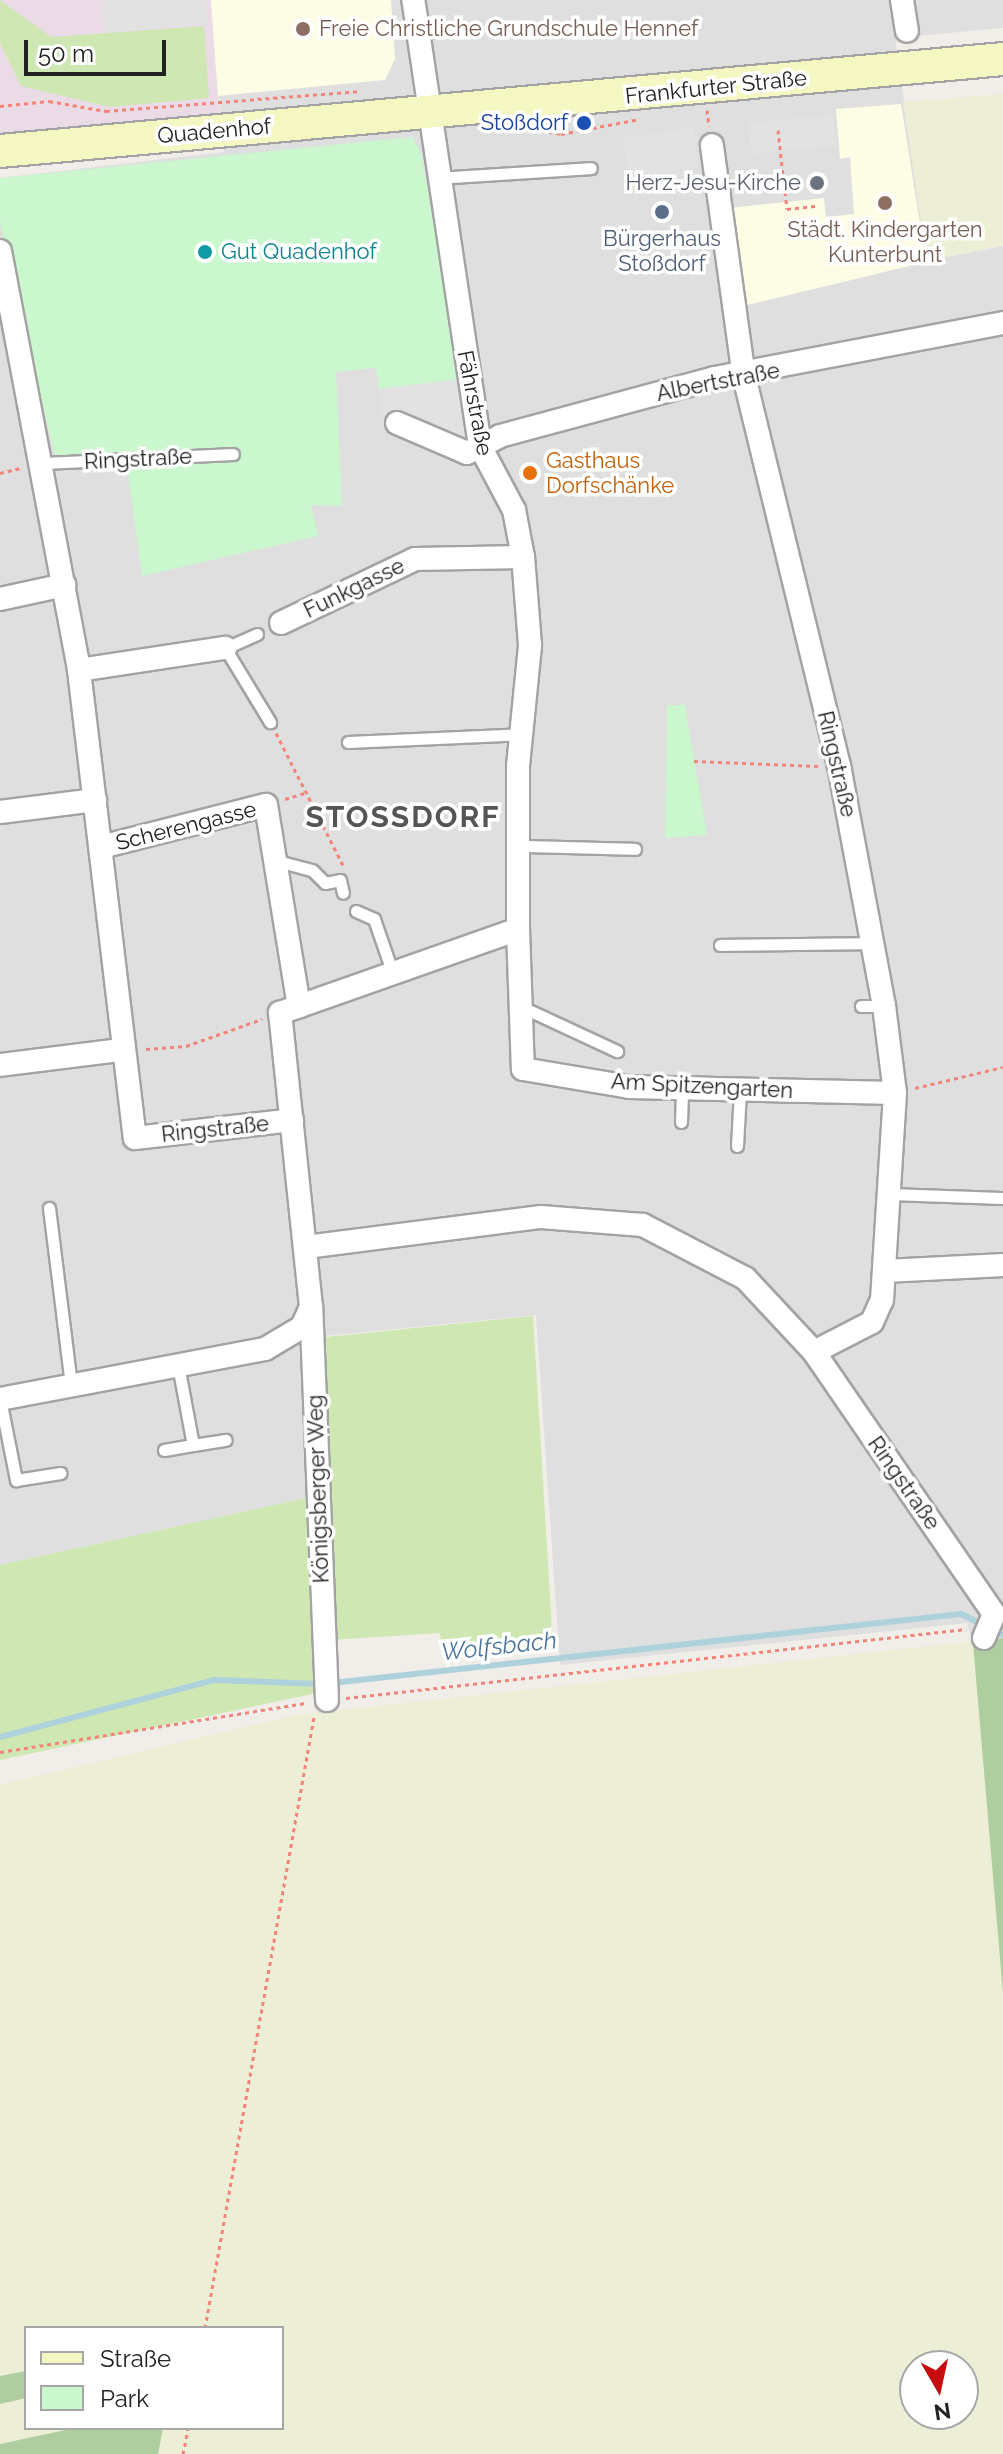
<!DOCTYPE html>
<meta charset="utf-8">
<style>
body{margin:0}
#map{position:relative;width:1003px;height:2454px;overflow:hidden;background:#f1eee9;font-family:Raleway,sans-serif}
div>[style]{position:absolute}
.residential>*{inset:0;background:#e0dfdf}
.industrial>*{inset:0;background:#eadbe7}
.education>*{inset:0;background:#fdfde6}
.farmland>*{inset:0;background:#edeed6}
.grass>*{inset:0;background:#cee7b3}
.forest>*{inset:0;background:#aecea0}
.park>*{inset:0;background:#caf7cd}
.parking>*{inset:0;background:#e2e2e2}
.stream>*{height:6px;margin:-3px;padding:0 3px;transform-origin:3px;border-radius:3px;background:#add2dc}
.path>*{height:3px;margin-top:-1.5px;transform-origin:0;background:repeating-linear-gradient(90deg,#f28479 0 4px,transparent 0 8px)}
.roads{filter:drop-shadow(2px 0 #a3a3a3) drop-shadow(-2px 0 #a3a3a3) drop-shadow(0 2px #a3a3a3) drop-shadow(0 -2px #a3a3a3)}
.service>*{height:11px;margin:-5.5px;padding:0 5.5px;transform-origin:5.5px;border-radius:5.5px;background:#fff}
.minor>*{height:22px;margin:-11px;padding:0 11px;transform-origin:11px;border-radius:11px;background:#fff}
.secondary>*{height:32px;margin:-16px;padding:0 16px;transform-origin:16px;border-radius:16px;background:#f5f7c2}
.dots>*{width:22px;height:22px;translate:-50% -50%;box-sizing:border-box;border:4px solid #fff;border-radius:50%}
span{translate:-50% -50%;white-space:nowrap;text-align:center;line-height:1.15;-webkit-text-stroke:7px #fff;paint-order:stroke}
.education-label{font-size:22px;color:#785e54}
.left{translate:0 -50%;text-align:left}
.street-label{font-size:22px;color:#222}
.transit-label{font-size:22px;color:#164399}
.right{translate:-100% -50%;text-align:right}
.worship-label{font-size:22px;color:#5b616d}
.service-label{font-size:22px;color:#4e5e75}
.culture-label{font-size:22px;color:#0d838f}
.food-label{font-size:22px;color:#c56008}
.water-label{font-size:24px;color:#4c769d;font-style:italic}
.district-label{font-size:30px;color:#555;font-weight:700;letter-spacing:2px}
.legend{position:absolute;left:24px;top:2326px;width:260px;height:104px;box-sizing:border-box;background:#fff;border:2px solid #a7a7a7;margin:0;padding:10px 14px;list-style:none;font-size:24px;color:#222}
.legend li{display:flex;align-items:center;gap:16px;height:40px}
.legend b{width:40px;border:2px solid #a7a7a7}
.north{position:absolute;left:899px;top:2350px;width:80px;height:80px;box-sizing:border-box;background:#fff;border:2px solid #a7a7a7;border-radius:50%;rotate:171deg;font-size:22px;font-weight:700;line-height:32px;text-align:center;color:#222}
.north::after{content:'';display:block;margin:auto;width:28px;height:36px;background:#c70c0f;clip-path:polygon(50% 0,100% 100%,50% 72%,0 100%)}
.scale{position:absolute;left:24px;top:40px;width:142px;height:36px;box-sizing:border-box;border:4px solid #222;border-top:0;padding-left:10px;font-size:24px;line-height:28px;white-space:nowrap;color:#222;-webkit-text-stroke:6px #fff;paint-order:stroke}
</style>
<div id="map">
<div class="residential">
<div style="clip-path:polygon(210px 0,1003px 0,1003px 28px,895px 38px,927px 261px,1003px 246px,1003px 1638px,973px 1643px,967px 1623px,560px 1665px,536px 1315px,324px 1336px,299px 1349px,311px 1497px,0 1565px,0 178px,224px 152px)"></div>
</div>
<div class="industrial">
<div style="clip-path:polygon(0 0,210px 0,220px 116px,0 136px)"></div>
</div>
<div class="education">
<div style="clip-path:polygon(211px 0,391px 0,395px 59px,385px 80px,218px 96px)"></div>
<div style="clip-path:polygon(901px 104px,926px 262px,743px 306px,729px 208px,824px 198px,826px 217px,854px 214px,850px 157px,840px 159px,836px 109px)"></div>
</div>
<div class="farmland">
<div style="clip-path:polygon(1003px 94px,1003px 245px,927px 261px,903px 102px)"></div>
<div style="clip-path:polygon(evenodd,1003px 1638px,1003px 2454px,0 2454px,0 1785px,295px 1715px,1003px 1638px,26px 2328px,282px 2328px,282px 2428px,26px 2428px,26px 2328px,1003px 1638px,915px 2366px,963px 2366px,963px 2414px,915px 2414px,915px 2366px)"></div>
</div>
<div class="grass">
<div style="clip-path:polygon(0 0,51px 37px,204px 26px,209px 98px,110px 107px,21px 86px,0 43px)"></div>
<div style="clip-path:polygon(533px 1316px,553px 1646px,442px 1653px,440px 1633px,330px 1640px,326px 1337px)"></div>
<div style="clip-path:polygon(311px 1497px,317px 1693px,0 1760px,0 1565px)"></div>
</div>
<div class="forest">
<div style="clip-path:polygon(1003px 1638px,1003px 1993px,973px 1643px)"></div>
<div style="clip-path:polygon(26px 2371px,26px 2398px,0 2404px,0 2376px)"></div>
<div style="clip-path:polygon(75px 2428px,163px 2428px,158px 2454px,0 2454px,0 2444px)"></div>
</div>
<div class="park">
<div style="clip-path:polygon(412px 137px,421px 153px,461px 379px,379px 389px,376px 368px,336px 372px,342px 506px,311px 505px,318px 536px,142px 576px,125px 453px,55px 456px,0 223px,0 178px)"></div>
<div style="clip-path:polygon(667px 705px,685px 705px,707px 835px,665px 838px)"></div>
</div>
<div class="parking">
<div style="clip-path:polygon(102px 0,206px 0,208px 24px,105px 33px)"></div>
<div style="clip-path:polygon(833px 115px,836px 146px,752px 154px,748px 123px)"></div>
<div style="clip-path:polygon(693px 127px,699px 167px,629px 177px,623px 138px)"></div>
<div style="clip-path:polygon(461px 379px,470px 435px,463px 441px,382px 414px,379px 389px)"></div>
</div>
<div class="stream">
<div style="left:332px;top:1683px;width:633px;rotate:-6.26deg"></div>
<div style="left:961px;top:1614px;width:47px;rotate:26.6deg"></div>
<div style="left:0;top:1737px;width:221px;rotate:-14.9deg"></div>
<div style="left:214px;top:1680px;width:107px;rotate:2.1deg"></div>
</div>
<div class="path">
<div style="left:0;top:106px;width:49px;rotate:-5.8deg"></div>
<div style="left:49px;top:101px;width:58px;rotate:10deg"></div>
<div style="left:106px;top:111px;width:253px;rotate:-4.5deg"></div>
<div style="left:707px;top:110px;width:16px;rotate:83deg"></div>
<div style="left:533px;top:129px;width:28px;rotate:10deg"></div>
<div style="left:561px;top:134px;width:80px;rotate:-10.8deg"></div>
<div style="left:778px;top:130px;width:46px;rotate:83.8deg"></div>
<div style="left:737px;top:181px;width:46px;rotate:-6.2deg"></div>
<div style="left:783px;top:176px;width:33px;rotate:83deg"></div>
<div style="left:787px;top:209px;width:30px;rotate:-6deg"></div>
<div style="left:0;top:473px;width:21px;rotate:-14deg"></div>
<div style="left:276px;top:733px;width:148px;rotate:63.1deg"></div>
<div style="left:694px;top:761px;width:124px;rotate:2.3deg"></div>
<div style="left:285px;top:799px;width:24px;rotate:-17deg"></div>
<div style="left:146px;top:1049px;width:40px;rotate:-4.3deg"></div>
<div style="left:186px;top:1046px;width:81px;rotate:-19.6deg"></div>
<div style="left:915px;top:1088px;width:90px;rotate:-13.4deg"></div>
<div style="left:346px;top:1698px;width:624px;rotate:-6.35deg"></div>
<div style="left:0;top:1752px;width:311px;rotate:-9.1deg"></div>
<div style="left:205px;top:2328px;width:621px;rotate:-79.89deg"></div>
<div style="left:183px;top:2454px;width:26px;rotate:-79deg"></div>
</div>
<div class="roads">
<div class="service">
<div style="left:438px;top:178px;width:153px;rotate:-3.7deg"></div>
<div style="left:44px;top:463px;width:189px;rotate:-2.7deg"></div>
<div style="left:257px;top:634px;width:35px;rotate:156deg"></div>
<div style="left:225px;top:648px;width:87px;rotate:58.7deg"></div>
<div style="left:348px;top:742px;width:173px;rotate:-2.6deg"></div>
<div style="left:522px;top:846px;width:113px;rotate:1.5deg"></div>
<div style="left:274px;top:860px;width:39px;rotate:15deg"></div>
<div style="left:312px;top:870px;width:18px;rotate:45deg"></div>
<div style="left:325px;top:883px;width:15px;rotate:-11deg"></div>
<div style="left:340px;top:880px;width:13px;rotate:77deg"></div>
<div style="left:356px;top:911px;width:20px;rotate:24deg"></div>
<div style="left:374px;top:919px;width:55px;rotate:70.9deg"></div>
<div style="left:720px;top:945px;width:154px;rotate:-0.7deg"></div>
<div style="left:861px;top:1006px;width:23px"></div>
<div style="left:522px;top:1007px;width:105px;rotate:24.9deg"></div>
<div style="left:681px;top:1122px;width:34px;rotate:-88deg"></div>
<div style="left:737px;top:1146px;width:56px;rotate:-86.9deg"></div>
<div style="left:889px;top:1194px;width:114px;rotate:2deg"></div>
<div style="left:49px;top:1208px;width:178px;rotate:82.9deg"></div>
<div style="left:178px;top:1365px;width:81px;rotate:79.4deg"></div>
<div style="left:193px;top:1445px;width:33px;rotate:-9deg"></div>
<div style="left:0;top:1399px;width:83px;rotate:78.8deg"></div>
<div style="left:16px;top:1480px;width:45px;rotate:-9deg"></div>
<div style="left:164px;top:1450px;width:29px;rotate:-10deg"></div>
</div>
<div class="minor">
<div style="left:902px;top:0;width:31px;rotate:81deg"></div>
<div style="left:0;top:251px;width:426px;rotate:79.3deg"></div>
<div style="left:79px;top:670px;width:471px;rotate:83.2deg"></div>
<div style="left:135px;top:1138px;width:158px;rotate:-6.5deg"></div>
<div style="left:397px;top:423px;width:76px;rotate:23.2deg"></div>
<div style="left:467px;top:453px;width:37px;rotate:-27deg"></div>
<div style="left:500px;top:436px;width:223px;rotate:-15.1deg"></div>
<div style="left:715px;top:378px;width:293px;rotate:-10.8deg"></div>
<div style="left:0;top:599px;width:66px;rotate:-12.2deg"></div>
<div style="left:281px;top:623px;width:148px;rotate:-25.5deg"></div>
<div style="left:415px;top:559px;width:108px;rotate:-1.1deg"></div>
<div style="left:79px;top:670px;width:148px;rotate:-8.6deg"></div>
<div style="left:0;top:812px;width:96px;rotate:-7.2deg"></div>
<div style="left:101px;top:847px;width:170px;rotate:-14.3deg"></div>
<div style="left:266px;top:805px;width:204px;rotate:80.7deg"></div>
<div style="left:518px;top:929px;width:140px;rotate:88deg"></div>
<div style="left:523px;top:1069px;width:108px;rotate:9.6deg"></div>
<div style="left:629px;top:1087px;width:266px;rotate:1.3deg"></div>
<div style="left:0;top:1065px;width:121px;rotate:-7.1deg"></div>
<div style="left:306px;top:1247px;width:237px;rotate:-7.3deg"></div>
<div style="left:541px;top:1217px;width:102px;rotate:4.5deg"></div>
<div style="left:643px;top:1225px;width:115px;rotate:27.5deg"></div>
<div style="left:745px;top:1278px;width:101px;rotate:47deg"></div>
<div style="left:814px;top:1352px;width:65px;rotate:-27.3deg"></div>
<div style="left:872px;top:1322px;width:24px;rotate:-66deg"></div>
<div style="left:882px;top:1300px;width:207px;rotate:-86.4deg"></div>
<div style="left:895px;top:1093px;width:88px;rotate:-97.2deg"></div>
<div style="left:884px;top:1006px;width:244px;rotate:-100.6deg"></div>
<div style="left:839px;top:766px;width:400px;rotate:-103.7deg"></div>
<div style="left:744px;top:377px;width:234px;rotate:-97.9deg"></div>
<div style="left:886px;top:1271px;width:117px;rotate:-2.9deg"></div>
<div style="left:814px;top:1352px;width:318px;rotate:55.5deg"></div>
<div style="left:994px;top:1614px;width:26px;rotate:113deg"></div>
<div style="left:0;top:1399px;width:270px;rotate:-10.7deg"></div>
<div style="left:265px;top:1349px;width:43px;rotate:-30.7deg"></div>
<div style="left:302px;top:1327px;width:22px;rotate:-66deg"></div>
<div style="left:327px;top:1700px;width:393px;rotate:-92.3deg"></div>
<div style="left:311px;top:1307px;width:296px;rotate:-96deg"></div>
<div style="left:280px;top:1013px;width:252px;rotate:-19.4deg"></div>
<div style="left:518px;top:929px;width:163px;rotate:-90deg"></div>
<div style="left:518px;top:766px;width:122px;rotate:-84.3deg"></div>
<div style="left:530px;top:645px;width:88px;rotate:-94.5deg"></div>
<div style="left:523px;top:557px;width:48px;rotate:-100.8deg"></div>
<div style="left:514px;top:510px;width:72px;rotate:-118deg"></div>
<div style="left:480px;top:446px;width:451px;rotate:-98.5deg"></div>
</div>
<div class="secondary">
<div style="left:0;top:151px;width:1007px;rotate:-5.24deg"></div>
</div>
</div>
<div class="dots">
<div style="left:303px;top:29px;background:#8d6e63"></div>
<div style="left:584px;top:123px;background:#1a4fb4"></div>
<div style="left:817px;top:183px;background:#6b7280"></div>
<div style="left:885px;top:203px;background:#8d6e63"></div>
<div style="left:662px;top:212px;background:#5c6f8a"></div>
<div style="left:205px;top:252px;background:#0f9aa8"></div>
<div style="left:530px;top:473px;background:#e8710a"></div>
</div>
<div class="education-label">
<span class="left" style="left:319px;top:29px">Freie Christliche Grundschule Hennef</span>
<span style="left:885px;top:242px">Städt. Kindergarten<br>Kunterbunt</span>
</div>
<div class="street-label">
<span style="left:716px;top:87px;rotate:-6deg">Frankfurter Straße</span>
<span style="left:214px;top:131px;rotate:-5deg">Quadenhof</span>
<span style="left:718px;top:382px;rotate:-11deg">Albertstraße</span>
<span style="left:475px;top:403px;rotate:79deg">Fährstraße</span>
<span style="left:138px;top:459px;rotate:-3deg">Ringstraße</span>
<span style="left:354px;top:588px;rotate:-26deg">Funkgasse</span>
<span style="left:837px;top:764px;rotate:77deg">Ringstraße</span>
<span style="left:186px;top:826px;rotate:-14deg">Scherengasse</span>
<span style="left:702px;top:1086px;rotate:3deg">Am Spitzengarten</span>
<span style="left:215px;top:1129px;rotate:-6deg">Ringstraße</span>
<span style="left:904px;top:1483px;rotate:55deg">Ringstraße</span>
<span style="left:318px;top:1489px;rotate:-92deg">Königsberger Weg</span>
</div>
<div class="transit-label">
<span class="right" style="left:568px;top:123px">Stoßdorf</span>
</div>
<div class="worship-label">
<span class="right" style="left:801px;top:183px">Herz-Jesu-Kirche</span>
</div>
<div class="service-label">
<span style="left:662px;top:251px">Bürgerhaus<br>Stoßdorf</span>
</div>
<div class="culture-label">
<span class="left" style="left:221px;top:252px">Gut Quadenhof</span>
</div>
<div class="food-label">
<span class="left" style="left:546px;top:473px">Gasthaus<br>Dorfschänke</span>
</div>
<div class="water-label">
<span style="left:499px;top:1646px;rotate:-6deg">Wolfsbach</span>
</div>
<div class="district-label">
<span style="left:403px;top:817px">STOSSDORF</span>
</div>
<ul class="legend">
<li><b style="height:10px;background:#f5f7c2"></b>Straße</li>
<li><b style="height:22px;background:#caf7cd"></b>Park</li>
</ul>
<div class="north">N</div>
<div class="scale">50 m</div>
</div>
